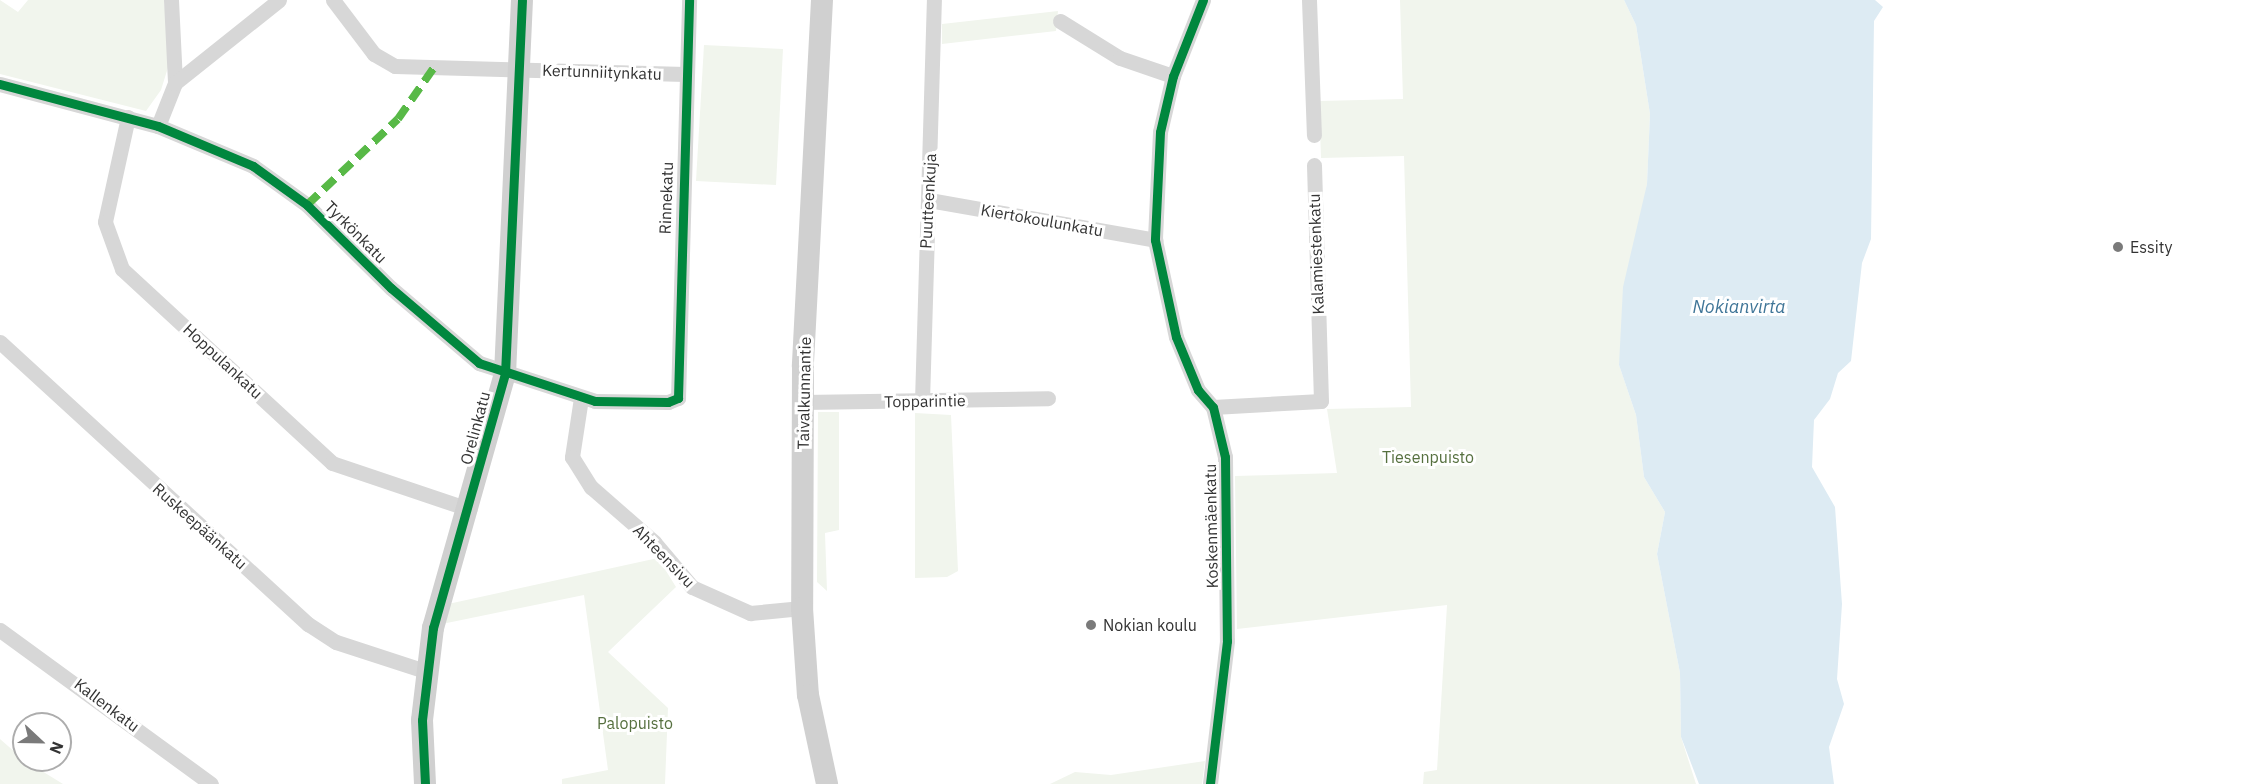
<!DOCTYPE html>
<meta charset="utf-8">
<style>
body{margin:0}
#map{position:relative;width:2255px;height:784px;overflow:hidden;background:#fff;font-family:"IBM Plex Sans",sans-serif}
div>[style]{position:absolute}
.green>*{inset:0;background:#f1f5ed}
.water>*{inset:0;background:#ddebf3}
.street>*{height:15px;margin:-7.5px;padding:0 7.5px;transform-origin:7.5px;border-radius:7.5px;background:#d7d7d7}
.secondary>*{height:22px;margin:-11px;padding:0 11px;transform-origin:11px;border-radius:11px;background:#d0d0d0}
.quiet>*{height:8px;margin-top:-4px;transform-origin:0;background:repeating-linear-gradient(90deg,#58b947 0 15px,transparent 0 23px)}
.cycleway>*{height:9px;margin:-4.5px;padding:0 4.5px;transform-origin:4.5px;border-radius:4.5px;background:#00873e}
.dots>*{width:16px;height:16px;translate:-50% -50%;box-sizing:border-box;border:3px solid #fff;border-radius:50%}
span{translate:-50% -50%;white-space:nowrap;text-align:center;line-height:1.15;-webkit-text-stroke:6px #fff;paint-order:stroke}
.street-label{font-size:16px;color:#333}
.poi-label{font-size:16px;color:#333}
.left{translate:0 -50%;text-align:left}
.park-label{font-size:16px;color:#56703f}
.water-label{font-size:18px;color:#3f7597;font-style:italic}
.north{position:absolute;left:12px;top:712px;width:60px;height:60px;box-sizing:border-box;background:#fff;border:2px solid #adadad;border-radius:50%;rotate:112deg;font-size:16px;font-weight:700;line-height:24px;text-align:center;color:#333}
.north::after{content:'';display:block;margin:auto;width:21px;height:27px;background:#7a7a7a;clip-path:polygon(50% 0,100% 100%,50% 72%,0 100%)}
</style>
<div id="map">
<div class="green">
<div style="clip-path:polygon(0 0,18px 12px,28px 0,164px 0,170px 61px,161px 90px,146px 111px,0 74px)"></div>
<div style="clip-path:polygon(1400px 0,1624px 0,1636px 25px,1650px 114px,1647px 184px,1619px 365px,1636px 415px,1644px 477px,1665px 512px,1657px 554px,1680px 673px,1681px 737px,1696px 784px,1423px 784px,1424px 772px,1437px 770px,1447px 605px,1237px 629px,1235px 476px,1337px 473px,1327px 409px,1411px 407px,1404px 156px,1321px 158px,1319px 101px,1403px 99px)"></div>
<div style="clip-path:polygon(1058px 11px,1056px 31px,942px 44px,942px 24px)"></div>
<div style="clip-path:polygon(704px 45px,783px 49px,776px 185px,696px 181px)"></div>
<div style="clip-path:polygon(818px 412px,839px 412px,839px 530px,825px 533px,827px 591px,817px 582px)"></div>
<div style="clip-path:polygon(915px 413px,951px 415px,958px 571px,947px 577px,915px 578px)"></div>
<div style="clip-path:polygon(658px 558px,676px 587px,608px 652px,668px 708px,665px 784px,562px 784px,562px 779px,608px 770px,584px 595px,442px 624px,448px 604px)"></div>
<div style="clip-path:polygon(0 739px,24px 760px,63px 784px,0 784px)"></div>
<div style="clip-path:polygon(1205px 761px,1202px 784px,1050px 784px,1075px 772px,1111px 775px)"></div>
</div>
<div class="water">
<div style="clip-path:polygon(1624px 0,1875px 0,1883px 7px,1874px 21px,1871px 239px,1862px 263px,1851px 361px,1838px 373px,1830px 399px,1814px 420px,1812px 467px,1835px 507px,1842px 604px,1837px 679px,1844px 704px,1829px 747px,1834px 784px,1699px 784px,1681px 737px,1680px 673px,1657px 554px,1665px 512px,1644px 477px,1636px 415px,1619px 365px,1623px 287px,1647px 184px,1650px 114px,1636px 25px)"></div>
</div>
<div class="street">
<div style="left:171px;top:0;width:83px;rotate:87.2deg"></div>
<div style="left:333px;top:0;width:68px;rotate:52.8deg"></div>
<div style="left:374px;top:54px;width:24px;rotate:30deg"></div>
<div style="left:395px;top:66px;width:290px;rotate:1.6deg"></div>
<div style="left:1203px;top:0;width:82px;rotate:111.5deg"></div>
<div style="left:1173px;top:76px;width:57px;rotate:103.1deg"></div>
<div style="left:1160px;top:132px;width:108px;rotate:92.7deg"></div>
<div style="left:1155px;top:240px;width:99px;rotate:77.8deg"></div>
<div style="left:1176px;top:337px;width:57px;rotate:67.5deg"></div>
<div style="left:1198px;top:390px;width:23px;rotate:49deg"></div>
<div style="left:1213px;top:407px;width:51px;rotate:76.5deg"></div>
<div style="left:1225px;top:457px;width:184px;rotate:89.4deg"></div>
<div style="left:1227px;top:641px;width:144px;rotate:96.8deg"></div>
<div style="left:1309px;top:0;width:135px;rotate:87.9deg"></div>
<div style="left:1060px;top:21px;width:70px;rotate:31.7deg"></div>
<div style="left:1120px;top:58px;width:56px;rotate:18.8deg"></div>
<div style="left:0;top:84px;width:163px;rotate:14.9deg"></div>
<div style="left:158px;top:126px;width:103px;rotate:22.8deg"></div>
<div style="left:253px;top:166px;width:67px;rotate:35.8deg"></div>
<div style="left:307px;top:205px;width:118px;rotate:44.7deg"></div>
<div style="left:391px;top:288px;width:116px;rotate:40.4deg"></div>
<div style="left:479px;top:363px;width:122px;rotate:18.1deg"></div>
<div style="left:595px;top:401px;width:73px;rotate:0.8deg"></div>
<div style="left:668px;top:402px;width:11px;rotate:-22deg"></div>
<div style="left:678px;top:398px;width:398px;rotate:-88.4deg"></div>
<div style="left:128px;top:117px;width:107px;rotate:102.4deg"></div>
<div style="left:105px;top:222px;width:50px;rotate:70.1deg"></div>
<div style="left:122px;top:269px;width:286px;rotate:42.7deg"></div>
<div style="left:332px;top:463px;width:145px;rotate:18.6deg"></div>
<div style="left:158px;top:126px;width:46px;rotate:-68.4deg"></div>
<div style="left:175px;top:83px;width:133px;rotate:-38.6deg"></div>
<div style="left:929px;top:200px;width:230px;rotate:10deg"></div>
<div style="left:0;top:342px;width:418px;rotate:42.5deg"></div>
<div style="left:308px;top:624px;width:33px;rotate:33deg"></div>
<div style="left:336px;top:642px;width:94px;rotate:18deg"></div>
<div style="left:581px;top:398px;width:60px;rotate:98.7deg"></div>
<div style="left:572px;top:457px;width:36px;rotate:58deg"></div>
<div style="left:591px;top:487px;width:84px;rotate:41.1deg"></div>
<div style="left:654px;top:542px;width:59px;rotate:49.8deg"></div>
<div style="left:692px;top:587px;width:64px;rotate:24.1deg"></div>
<div style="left:750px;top:613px;width:52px;rotate:-5.5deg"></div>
<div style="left:922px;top:401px;width:401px;rotate:-88.3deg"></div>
<div style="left:803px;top:402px;width:245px;rotate:-0.9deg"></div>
<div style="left:1213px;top:407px;width:108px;rotate:-3.2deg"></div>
<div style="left:1321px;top:401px;width:236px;rotate:-91.7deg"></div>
<div style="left:0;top:630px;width:261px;rotate:36.1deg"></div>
</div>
<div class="secondary">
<div style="left:822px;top:0;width:367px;rotate:93deg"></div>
<div style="left:803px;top:367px;width:241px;rotate:90.2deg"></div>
<div style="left:802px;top:608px;width:87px;rotate:86.1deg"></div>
<div style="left:808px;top:695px;width:91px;rotate:77.9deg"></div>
<div style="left:425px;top:784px;width:64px;rotate:-92.7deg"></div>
<div style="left:422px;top:720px;width:93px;rotate:-83.2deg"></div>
<div style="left:433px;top:628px;width:264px;rotate:-74.2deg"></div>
<div style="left:505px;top:374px;width:374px;rotate:-87.4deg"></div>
</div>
<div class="quiet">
<div style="left:307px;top:205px;width:125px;rotate:-43.4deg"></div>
<div style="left:398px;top:119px;width:65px;rotate:-55.1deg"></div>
</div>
<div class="cycleway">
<div style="left:1203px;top:0;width:82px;rotate:111.5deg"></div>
<div style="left:1173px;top:76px;width:57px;rotate:103.1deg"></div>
<div style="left:1160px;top:132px;width:108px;rotate:92.7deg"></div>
<div style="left:1155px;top:240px;width:99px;rotate:77.8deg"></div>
<div style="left:1176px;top:337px;width:57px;rotate:67.5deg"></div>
<div style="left:1198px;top:390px;width:23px;rotate:49deg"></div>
<div style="left:1213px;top:407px;width:51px;rotate:76.5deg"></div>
<div style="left:1225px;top:457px;width:184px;rotate:89.4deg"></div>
<div style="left:1227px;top:641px;width:144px;rotate:96.8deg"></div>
<div style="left:0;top:84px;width:163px;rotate:14.9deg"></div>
<div style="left:158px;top:126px;width:103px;rotate:22.8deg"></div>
<div style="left:253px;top:166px;width:67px;rotate:35.8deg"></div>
<div style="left:307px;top:205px;width:118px;rotate:44.7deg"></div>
<div style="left:391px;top:288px;width:116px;rotate:40.4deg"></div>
<div style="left:479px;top:363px;width:122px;rotate:18.1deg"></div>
<div style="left:595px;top:401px;width:73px;rotate:0.8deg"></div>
<div style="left:668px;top:402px;width:11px;rotate:-22deg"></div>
<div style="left:678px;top:398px;width:398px;rotate:-88.4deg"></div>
<div style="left:425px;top:784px;width:64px;rotate:-92.7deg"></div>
<div style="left:422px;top:720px;width:93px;rotate:-83.2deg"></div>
<div style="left:433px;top:628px;width:264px;rotate:-74.2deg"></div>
<div style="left:505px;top:374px;width:374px;rotate:-87.4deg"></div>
</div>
<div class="dots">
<div style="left:2118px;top:247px;background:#7a7a7a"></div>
<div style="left:1091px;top:625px;background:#7a7a7a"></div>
</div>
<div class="street-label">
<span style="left:602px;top:72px;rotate:2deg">Kertunniitynkatu</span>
<span style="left:666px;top:198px;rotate:-88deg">Rinnekatu</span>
<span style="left:928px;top:201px;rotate:-87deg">Puutteenkuja</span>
<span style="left:1042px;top:220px;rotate:10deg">Kiertokoulunkatu</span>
<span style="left:356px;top:232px;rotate:45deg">Tyrkönkatu</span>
<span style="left:1316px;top:254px;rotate:-92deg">Kalamiestenkatu</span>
<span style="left:223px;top:361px;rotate:43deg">Hoppulankatu</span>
<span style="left:804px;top:393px;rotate:-89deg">Taivalkunnantie</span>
<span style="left:925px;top:401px;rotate:-1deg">Topparintie</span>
<span style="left:475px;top:428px;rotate:-75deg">Orelinkatu</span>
<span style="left:200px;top:526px;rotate:42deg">Ruskeepäänkatu</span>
<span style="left:1211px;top:526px;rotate:-91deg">Koskenmäenkatu</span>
<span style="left:664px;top:556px;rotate:46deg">Ahteensivu</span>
<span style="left:107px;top:705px;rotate:37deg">Kallenkatu</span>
</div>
<div class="poi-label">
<span class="left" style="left:2130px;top:247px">Essity</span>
<span class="left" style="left:1103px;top:625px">Nokian koulu</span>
</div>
<div class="park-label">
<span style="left:1428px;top:457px">Tiesenpuisto</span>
<span style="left:635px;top:723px">Palopuisto</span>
</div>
<div class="water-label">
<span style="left:1739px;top:307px">Nokianvirta</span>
</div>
<div class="north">N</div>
</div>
